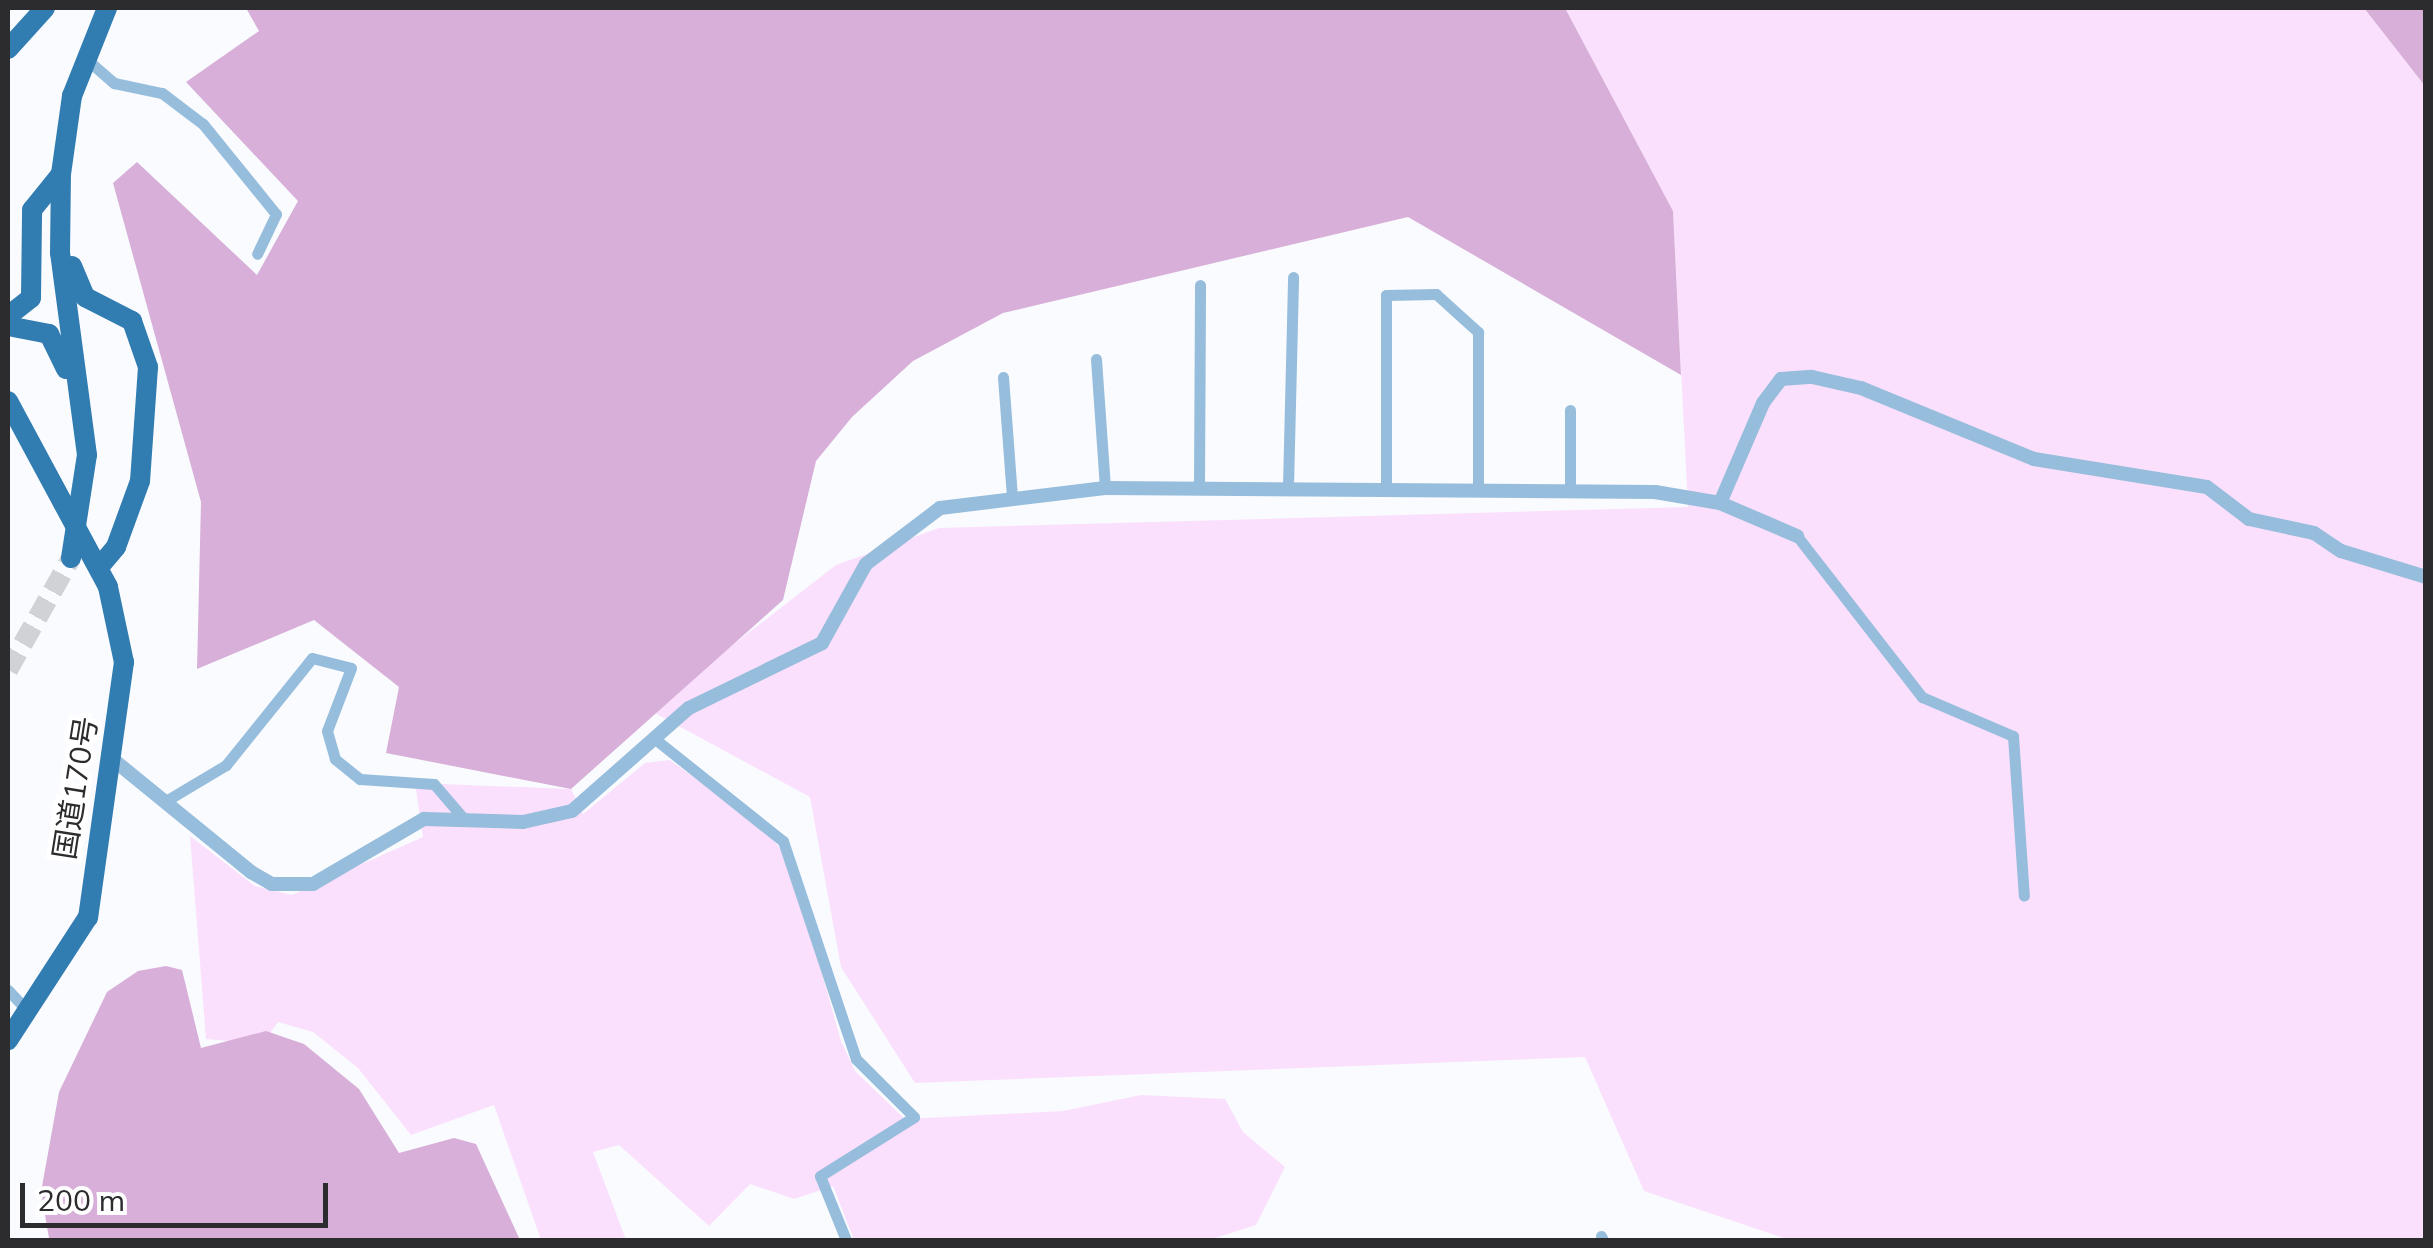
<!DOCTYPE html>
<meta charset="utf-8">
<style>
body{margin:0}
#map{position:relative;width:2433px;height:1248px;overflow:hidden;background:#f9fbff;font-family:Mulish,"Noto Sans JP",sans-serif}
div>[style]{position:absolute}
.green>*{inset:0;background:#fbe0fd}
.forest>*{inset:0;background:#d7afd9}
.trunk-tunnel>*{height:20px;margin-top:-10px;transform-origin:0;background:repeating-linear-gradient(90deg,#d0d2d5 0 20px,transparent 0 30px)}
.minor>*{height:11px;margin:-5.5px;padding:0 5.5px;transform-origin:5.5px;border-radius:5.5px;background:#97bddc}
.tertiary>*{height:14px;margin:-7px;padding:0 7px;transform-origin:7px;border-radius:7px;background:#97bddc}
.trunk>*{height:20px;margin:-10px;padding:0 10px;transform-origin:10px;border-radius:10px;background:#317cb1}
span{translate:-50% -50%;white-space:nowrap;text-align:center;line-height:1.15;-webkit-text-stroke:10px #fff;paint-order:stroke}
.street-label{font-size:30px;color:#2c2c2f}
.frame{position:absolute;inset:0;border:10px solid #2c2c2f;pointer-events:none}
.scale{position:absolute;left:20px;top:1183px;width:308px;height:45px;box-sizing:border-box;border:5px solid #2c2c2f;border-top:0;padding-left:12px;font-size:30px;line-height:35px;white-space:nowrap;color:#2c2c2f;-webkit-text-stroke:8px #fff;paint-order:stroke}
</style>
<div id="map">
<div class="green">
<div style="clip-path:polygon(1565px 8px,2364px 8px,2425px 86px,2425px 1240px,1790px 1240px,1644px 1191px,1585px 1057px,915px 1083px,841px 967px,810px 797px,649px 710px,836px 565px,939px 528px,1688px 507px,1673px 211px)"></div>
<div style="clip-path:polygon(670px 760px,767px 831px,791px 863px,841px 1041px,855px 1071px,905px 1119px,1063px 1111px,1141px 1095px,1225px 1099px,1243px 1132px,1285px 1167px,1256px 1225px,1209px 1240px,854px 1240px,833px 1186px,794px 1199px,750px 1184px,709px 1226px,619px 1145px,593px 1152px,626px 1240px,541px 1240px,494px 1105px,411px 1135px,358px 1068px,313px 1032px,278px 1022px,262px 1044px,206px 1039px,190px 836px,255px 886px,292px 895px,423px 837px,415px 783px,571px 789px,583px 814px,645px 763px)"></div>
</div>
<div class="forest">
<div style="clip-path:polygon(246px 8px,1565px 8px,1673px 211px,1681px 375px,1408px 217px,1003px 313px,913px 361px,852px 417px,816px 461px,783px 600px,571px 789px,386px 753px,399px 687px,314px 620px,197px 669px,201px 502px,113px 183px,137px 162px,257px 275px,298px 201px,186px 82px,259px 31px)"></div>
<div style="clip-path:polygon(2364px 8px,2425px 8px,2425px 86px)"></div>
<div style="clip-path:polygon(166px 966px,182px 970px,201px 1048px,266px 1031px,304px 1044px,359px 1089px,399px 1153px,454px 1138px,476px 1144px,520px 1240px,49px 1238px,41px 1192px,59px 1092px,107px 992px,138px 971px)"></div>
</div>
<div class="trunk-tunnel">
<div style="left:8px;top:670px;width:129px;rotate:-60.6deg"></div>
</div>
<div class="minor">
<div style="left:84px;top:57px;width:40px;rotate:41deg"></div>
<div style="left:114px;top:83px;width:49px;rotate:11.8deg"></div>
<div style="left:162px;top:93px;width:51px;rotate:37.1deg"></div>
<div style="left:203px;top:124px;width:116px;rotate:51deg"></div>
<div style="left:276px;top:214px;width:44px;rotate:115.4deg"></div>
<div style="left:1096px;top:359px;width:129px;rotate:86deg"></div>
<div style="left:1003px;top:377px;width:121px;rotate:85.7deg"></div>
<div style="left:1570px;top:410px;width:81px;rotate:90deg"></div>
<div style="left:1199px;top:486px;width:201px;rotate:-89.7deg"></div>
<div style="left:1288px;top:486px;width:209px;rotate:-88.6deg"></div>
<div style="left:1386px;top:486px;width:191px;rotate:-90deg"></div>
<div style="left:1386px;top:295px;width:50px;rotate:-1.1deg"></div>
<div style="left:1436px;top:294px;width:57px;rotate:42.1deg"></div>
<div style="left:1478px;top:332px;width:155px;rotate:90deg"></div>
<div style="left:1797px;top:536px;width:204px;rotate:52.2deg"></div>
<div style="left:1922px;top:697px;width:99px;rotate:23.2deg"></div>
<div style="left:2013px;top:736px;width:160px;rotate:86.1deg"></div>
<div style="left:655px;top:739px;width:164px;rotate:38.6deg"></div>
<div style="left:783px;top:841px;width:230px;rotate:71.5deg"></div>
<div style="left:856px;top:1059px;width:82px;rotate:45deg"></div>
<div style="left:914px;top:1117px;width:111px;rotate:147.9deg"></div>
<div style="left:820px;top:1176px;width:69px;rotate:67.9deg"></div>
<div style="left:164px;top:802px;width:72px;rotate:-30.8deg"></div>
<div style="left:226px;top:765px;width:137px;rotate:-51.2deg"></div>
<div style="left:312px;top:658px;width:40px;rotate:14.4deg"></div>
<div style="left:351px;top:668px;width:67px;rotate:110.9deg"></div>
<div style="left:327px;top:731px;width:29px;rotate:74deg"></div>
<div style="left:335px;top:759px;width:32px;rotate:39deg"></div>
<div style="left:360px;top:779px;width:74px;rotate:3.9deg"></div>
<div style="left:434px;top:784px;width:46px;rotate:49.4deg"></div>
<div style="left:8px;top:990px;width:23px;rotate:47deg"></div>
<div style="left:1601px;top:1236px;width:4px;rotate:63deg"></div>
</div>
<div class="tertiary">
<div style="left:1720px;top:503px;width:109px;rotate:-66.7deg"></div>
<div style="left:1763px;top:403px;width:30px;rotate:-53deg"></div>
<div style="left:1781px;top:379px;width:31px;rotate:-4deg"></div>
<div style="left:1812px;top:377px;width:50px;rotate:12.7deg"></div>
<div style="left:1861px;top:388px;width:187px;rotate:22.3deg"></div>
<div style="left:2034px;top:459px;width:175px;rotate:9.2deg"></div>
<div style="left:2207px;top:487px;width:53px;rotate:37.3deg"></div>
<div style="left:2249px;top:519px;width:66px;rotate:12.2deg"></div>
<div style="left:2314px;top:533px;width:32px;rotate:34deg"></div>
<div style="left:2341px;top:551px;width:89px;rotate:17deg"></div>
<div style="left:110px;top:757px;width:182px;rotate:39.2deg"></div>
<div style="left:251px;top:872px;width:24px;rotate:30deg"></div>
<div style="left:272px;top:884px;width:41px"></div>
<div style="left:313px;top:884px;width:129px;rotate:-30.4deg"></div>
<div style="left:424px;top:819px;width:99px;rotate:1.7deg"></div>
<div style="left:523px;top:822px;width:50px;rotate:-12.7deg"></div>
<div style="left:572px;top:811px;width:156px;rotate:-41.4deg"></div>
<div style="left:689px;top:708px;width:148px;rotate:-26deg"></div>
<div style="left:822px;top:643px;width:90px;rotate:-60.9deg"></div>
<div style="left:866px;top:564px;width:93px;rotate:-37.1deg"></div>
<div style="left:940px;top:508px;width:166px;rotate:-6.9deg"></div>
<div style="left:1105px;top:488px;width:550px;rotate:0.42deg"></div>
<div style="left:1655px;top:492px;width:66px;rotate:9.6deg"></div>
<div style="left:1720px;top:503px;width:84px;rotate:23.2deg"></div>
</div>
<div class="trunk">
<div style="left:8px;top:49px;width:55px;rotate:-47.9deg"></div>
<div style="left:72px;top:266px;width:34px;rotate:67deg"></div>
<div style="left:85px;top:297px;width:53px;rotate:27.1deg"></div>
<div style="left:132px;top:321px;width:49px;rotate:70.8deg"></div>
<div style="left:148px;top:367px;width:114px;rotate:94deg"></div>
<div style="left:140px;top:481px;width:70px;rotate:110deg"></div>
<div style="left:116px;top:547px;width:26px;rotate:130deg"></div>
<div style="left:8px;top:316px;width:29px;rotate:-38deg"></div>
<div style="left:31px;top:298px;width:88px;rotate:-89.3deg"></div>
<div style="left:32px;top:210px;width:46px;rotate:-51.1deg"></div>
<div style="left:8px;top:326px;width:42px;rotate:11deg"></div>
<div style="left:49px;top:334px;width:39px;rotate:64deg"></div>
<div style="left:8px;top:401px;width:211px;rotate:61.7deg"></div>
<div style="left:108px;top:587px;width:77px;rotate:78deg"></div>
<div style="left:124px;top:662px;width:258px;rotate:98deg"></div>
<div style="left:88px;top:917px;width:147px;rotate:123deg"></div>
<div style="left:71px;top:558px;width:104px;rotate:-81.2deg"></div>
<div style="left:87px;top:455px;width:204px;rotate:-97.6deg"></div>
<div style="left:60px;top:253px;width:79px;rotate:-89.3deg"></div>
<div style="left:61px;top:174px;width:79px;rotate:-82deg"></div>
<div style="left:72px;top:96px;width:95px;rotate:-68.3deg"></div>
</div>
<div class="street-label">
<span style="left:75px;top:788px;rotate:-81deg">国道170号</span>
</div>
<div class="frame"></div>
<div class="scale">200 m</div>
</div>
